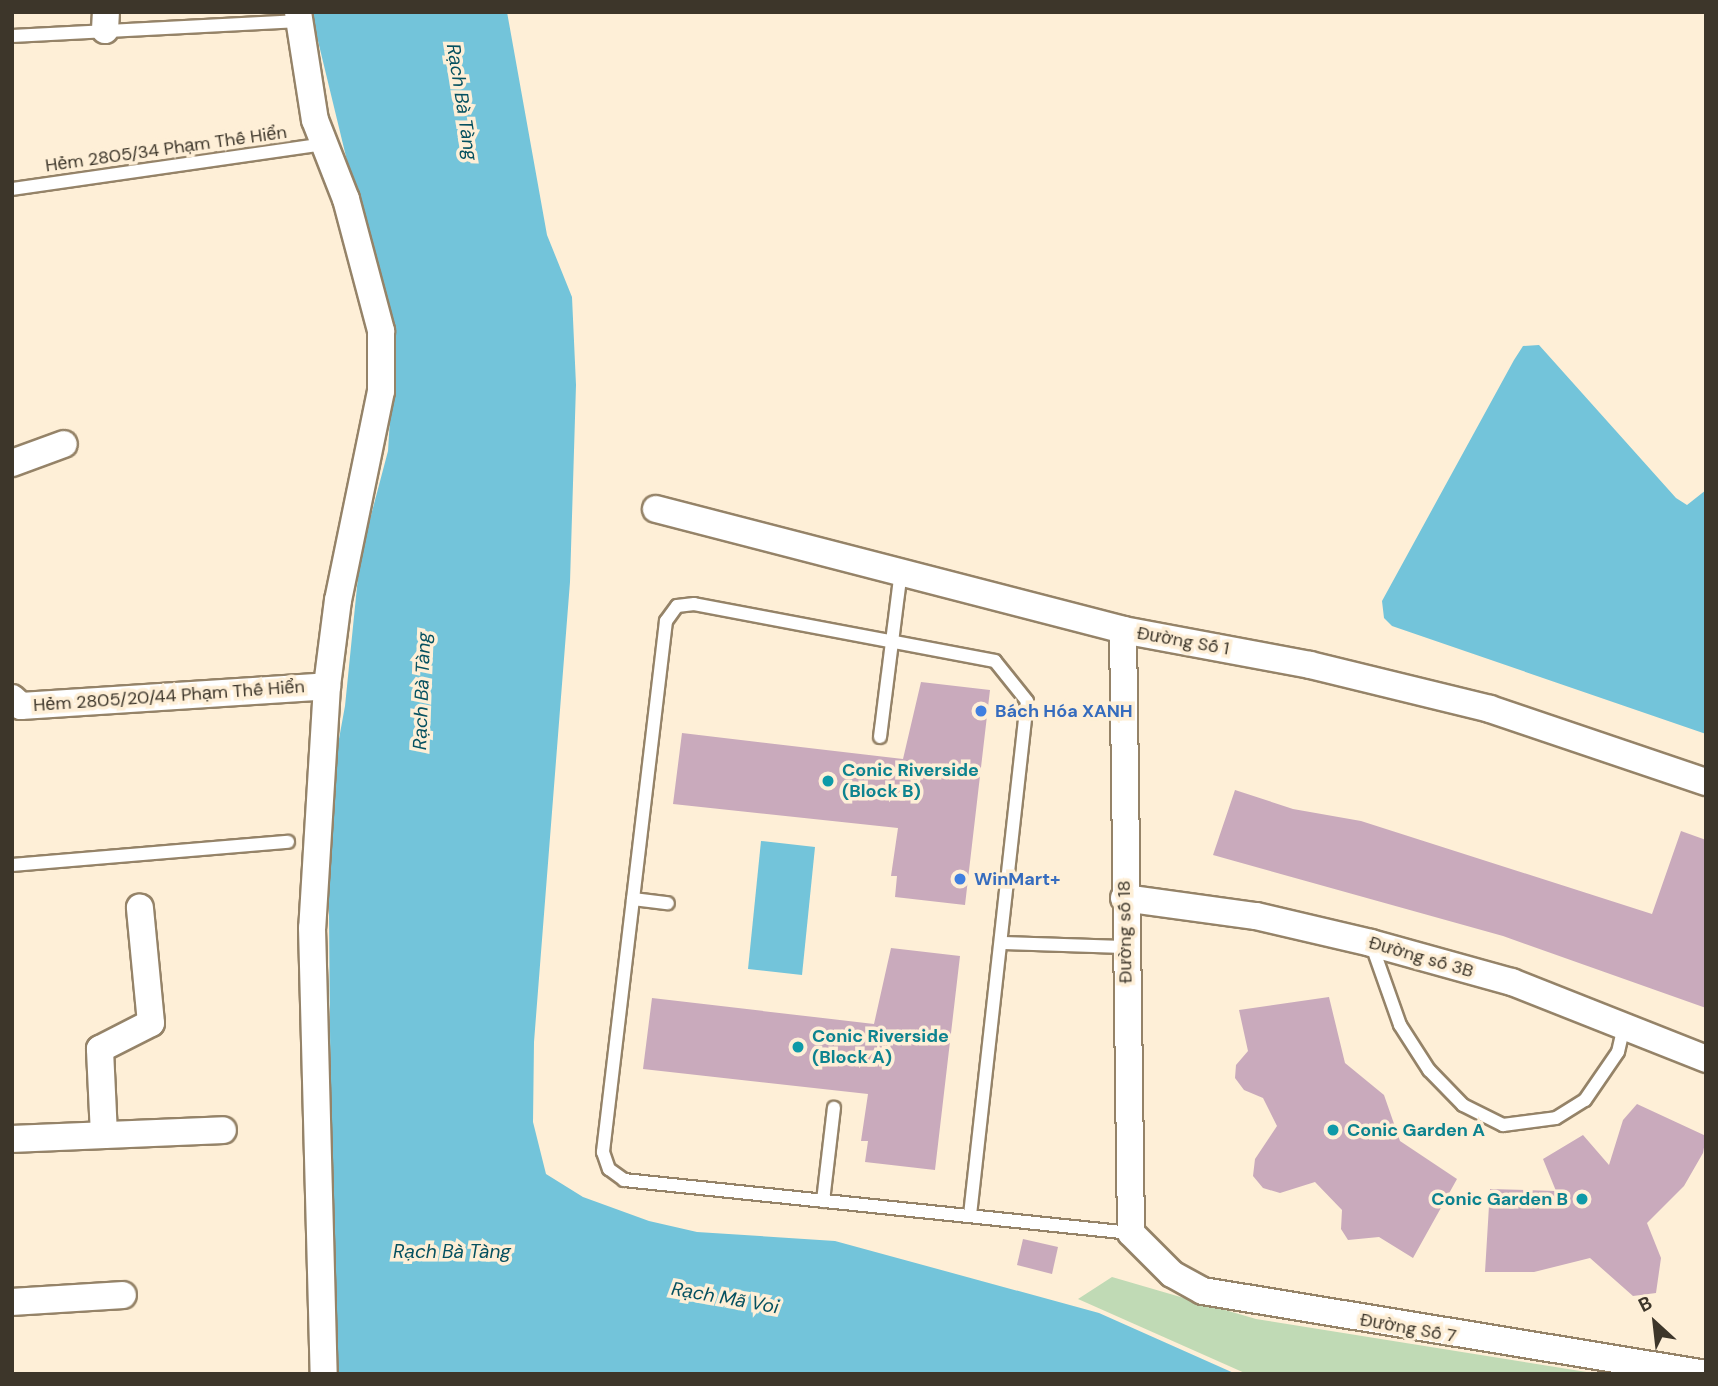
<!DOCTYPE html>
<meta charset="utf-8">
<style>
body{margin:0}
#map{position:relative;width:1718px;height:1386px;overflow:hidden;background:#feefd7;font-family:"DM Sans",sans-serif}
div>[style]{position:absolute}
.green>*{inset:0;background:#c0dab5}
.water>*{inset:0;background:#73c4da}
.building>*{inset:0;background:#c9aabc}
.roads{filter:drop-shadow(2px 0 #958368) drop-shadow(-2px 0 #958368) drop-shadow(0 2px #958368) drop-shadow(0 -2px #958368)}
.service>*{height:12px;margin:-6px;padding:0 6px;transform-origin:6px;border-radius:6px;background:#fff}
.minor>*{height:26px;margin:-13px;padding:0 13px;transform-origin:13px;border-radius:13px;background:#fff}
.dots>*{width:19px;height:19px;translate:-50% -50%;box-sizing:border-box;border:4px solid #feefd7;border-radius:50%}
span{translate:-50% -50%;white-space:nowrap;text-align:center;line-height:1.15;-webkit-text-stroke:7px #feefd7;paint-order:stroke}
.street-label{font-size:18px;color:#3d362a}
.shop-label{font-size:18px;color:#366cbe;font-weight:700}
.left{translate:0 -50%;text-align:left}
.culture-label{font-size:18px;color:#0d838f;font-weight:700}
.right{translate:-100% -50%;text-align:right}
.water-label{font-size:19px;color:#05505f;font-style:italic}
.frame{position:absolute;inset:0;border:14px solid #3d362a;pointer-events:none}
.north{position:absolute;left:1620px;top:1288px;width:70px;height:70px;-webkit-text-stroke:5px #feefd7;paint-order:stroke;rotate:333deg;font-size:19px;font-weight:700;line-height:28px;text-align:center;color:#3d362a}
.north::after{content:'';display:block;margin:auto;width:24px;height:32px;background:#3d362a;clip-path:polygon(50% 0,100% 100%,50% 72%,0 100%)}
</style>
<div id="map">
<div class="green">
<div style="clip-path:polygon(1112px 1277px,1256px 1319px,1599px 1374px,1247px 1374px,1078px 1299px)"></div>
</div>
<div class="water">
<div style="clip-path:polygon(311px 12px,507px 12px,547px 235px,572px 297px,576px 385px,570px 582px,534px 1042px,533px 1122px,546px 1174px,583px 1197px,649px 1221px,697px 1232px,835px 1241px,1099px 1313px,1236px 1374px,333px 1374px,328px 799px,345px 706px,360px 557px,388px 451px,394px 355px)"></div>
<div style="clip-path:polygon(1539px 345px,1676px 498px,1687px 505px,1706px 490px,1706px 734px,1392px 626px,1384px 618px,1382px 601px,1514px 360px,1523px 346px)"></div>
<div style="clip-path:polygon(761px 841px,815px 847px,802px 975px,748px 969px)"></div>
</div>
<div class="building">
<div style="clip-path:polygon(921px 682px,990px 690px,965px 905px,895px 897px,897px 876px,891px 876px,898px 828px,673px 804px,682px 733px,903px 759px)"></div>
<div style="clip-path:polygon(1235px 790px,1293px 809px,1361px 821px,1652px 914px,1681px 831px,1706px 840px,1706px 1008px,1503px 936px,1213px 855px)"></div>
<div style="clip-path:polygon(891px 948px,960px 956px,935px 1170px,865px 1162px,868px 1141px,861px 1141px,868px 1094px,643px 1069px,652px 998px,874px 1024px)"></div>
<div style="clip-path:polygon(1329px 997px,1345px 1063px,1384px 1095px,1400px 1141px,1457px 1179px,1413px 1258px,1379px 1237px,1348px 1240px,1341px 1229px,1342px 1210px,1315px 1182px,1280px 1193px,1263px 1188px,1253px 1176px,1255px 1159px,1277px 1126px,1263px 1098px,1244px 1090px,1235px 1078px,1236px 1065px,1248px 1051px,1239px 1010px)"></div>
<div style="clip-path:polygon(1637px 1104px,1706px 1136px,1703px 1153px,1684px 1186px,1647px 1223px,1661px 1258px,1656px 1293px,1633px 1296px,1590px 1258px,1534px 1272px,1485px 1272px,1490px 1189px,1556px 1191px,1543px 1159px,1583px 1135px,1609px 1165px,1623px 1120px)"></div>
<div style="clip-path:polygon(1023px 1239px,1058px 1247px,1052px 1274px,1017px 1265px)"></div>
</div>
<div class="roads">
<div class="service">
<div style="left:12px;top:36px;width:288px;rotate:-3deg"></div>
<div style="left:12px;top:189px;width:316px;rotate:-8.2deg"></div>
<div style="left:880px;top:737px;width:167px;rotate:-82.8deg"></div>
<div style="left:12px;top:865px;width:277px;rotate:-4.8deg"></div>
<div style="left:633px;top:899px;width:35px;rotate:7deg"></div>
<div style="left:1002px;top:943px;width:123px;rotate:1.9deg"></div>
<div style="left:1371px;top:943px;width:87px;rotate:70.5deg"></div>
<div style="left:1400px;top:1025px;width:54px;rotate:57.2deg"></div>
<div style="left:1429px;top:1070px;width:49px;rotate:45.8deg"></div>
<div style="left:1463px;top:1105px;width:45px;rotate:26.6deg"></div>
<div style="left:1503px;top:1125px;width:53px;rotate:-7.5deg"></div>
<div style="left:1556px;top:1118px;width:34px;rotate:-32deg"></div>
<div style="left:1585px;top:1100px;width:58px;rotate:-55.5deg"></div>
<div style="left:1618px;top:1052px;width:26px;rotate:-77deg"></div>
<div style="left:823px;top:1201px;width:94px;rotate:-83.3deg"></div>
<div style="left:970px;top:1215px;width:517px;rotate:-83.67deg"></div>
<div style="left:1027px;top:701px;width:51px;rotate:-128.7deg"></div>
<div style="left:995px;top:661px;width:306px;rotate:-169.3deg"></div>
<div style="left:694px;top:604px;width:17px;rotate:173deg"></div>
<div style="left:677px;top:606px;width:19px;rotate:126deg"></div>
<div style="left:666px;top:621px;width:535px;rotate:96.77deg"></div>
<div style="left:603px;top:1152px;width:18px;rotate:71deg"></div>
<div style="left:609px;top:1169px;width:19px;rotate:36deg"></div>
<div style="left:624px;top:1180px;width:510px;rotate:5.97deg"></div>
</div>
<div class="minor">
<div style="left:298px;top:12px;width:109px;rotate:81.1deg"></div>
<div style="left:315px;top:120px;width:85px;rotate:68.6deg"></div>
<div style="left:346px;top:199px;width:137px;rotate:75.1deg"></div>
<div style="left:381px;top:331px;width:60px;rotate:90deg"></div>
<div style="left:381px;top:391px;width:213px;rotate:101.6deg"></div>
<div style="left:338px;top:600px;width:87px;rotate:97.3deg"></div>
<div style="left:327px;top:686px;width:242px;rotate:93.5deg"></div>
<div style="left:312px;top:928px;width:446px;rotate:88.5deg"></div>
<div style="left:105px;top:30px;width:18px;rotate:-87deg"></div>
<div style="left:12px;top:463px;width:55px;rotate:-20.1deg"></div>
<div style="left:656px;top:509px;width:482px;rotate:14.5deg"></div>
<div style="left:1123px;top:630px;width:190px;rotate:10.6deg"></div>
<div style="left:1310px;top:665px;width:185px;rotate:13.7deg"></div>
<div style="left:1490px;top:709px;width:228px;rotate:18.7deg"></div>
<div style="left:1123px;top:630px;width:603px;rotate:89.24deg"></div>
<div style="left:1131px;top:1233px;width:58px;rotate:45deg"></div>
<div style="left:1172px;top:1274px;width:35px;rotate:29deg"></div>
<div style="left:1203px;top:1291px;width:510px;rotate:9.37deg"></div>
<div style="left:12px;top:698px;width:12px;rotate:42deg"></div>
<div style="left:21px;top:706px;width:307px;rotate:-3.7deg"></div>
<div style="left:1124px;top:898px;width:133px;rotate:7.8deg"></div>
<div style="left:1256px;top:916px;width:118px;rotate:13.2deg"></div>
<div style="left:1371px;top:943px;width:146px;rotate:15.5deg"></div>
<div style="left:1512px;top:982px;width:209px;rotate:21.6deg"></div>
<div style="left:104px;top:1135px;width:86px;rotate:-92.7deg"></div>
<div style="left:100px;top:1049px;width:57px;rotate:-27deg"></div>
<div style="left:151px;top:1023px;width:116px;rotate:-95.5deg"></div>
<div style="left:12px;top:1139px;width:211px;rotate:-2.4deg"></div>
<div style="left:12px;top:1302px;width:111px;rotate:-3.6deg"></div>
</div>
</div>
<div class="dots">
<div style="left:981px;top:711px;background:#3f7fe0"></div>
<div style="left:828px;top:781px;background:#0f9aa8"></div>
<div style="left:960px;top:879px;background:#3f7fe0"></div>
<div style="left:798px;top:1047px;background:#0f9aa8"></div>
<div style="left:1333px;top:1130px;background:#0f9aa8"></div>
<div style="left:1582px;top:1199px;background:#0f9aa8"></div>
</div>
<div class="street-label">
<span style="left:166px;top:149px;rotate:-8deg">Hẻm 2805/34 Phạm Thế Hiển</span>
<span style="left:1183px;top:641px;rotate:10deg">Đường Số 1</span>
<span style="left:169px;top:696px;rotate:-4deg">Hẻm 2805/20/44 Phạm Thế Hiển</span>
<span style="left:1125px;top:932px;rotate:-91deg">Đường số 18</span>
<span style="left:1421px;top:957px;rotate:16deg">Đường số 3B</span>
<span style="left:1408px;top:1328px;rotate:10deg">Đường Số 7</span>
</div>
<div class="shop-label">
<span class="left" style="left:995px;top:711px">Bách Hóa XANH</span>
<span class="left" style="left:974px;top:879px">WinMart+</span>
</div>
<div class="culture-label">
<span class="left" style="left:842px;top:781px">Conic Riverside<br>(Block B)</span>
<span class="left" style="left:812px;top:1047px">Conic Riverside<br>(Block A)</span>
<span class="left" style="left:1347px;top:1130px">Conic Garden A</span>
<span class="right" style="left:1568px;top:1199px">Conic Garden B</span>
</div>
<div class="water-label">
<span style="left:462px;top:102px;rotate:81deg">Rạch Bà Tàng</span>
<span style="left:422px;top:691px;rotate:-88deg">Rạch Bà Tàng</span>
<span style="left:452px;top:1252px">Rạch Bà Tàng</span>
<span style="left:725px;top:1298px;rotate:10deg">Rạch Mã Voi</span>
</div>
<div class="frame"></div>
<div class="north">B</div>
</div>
